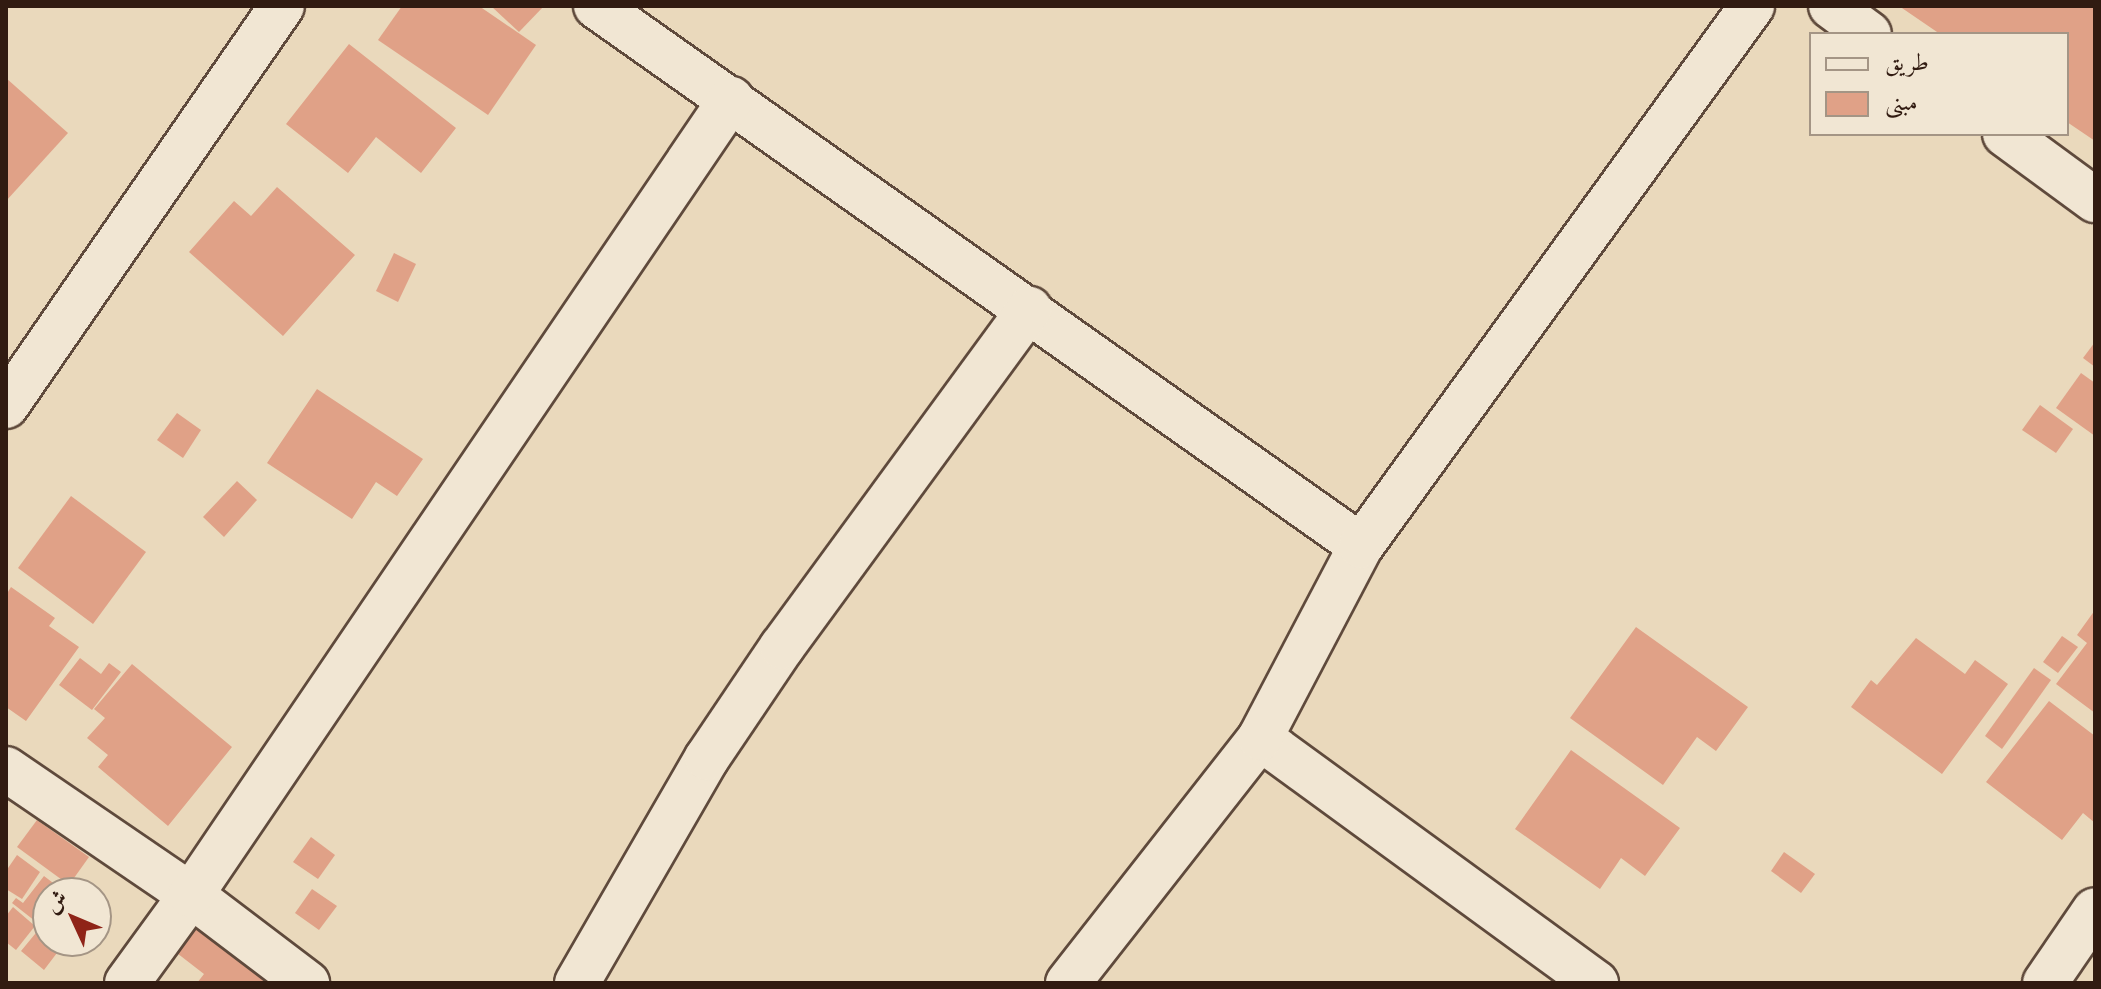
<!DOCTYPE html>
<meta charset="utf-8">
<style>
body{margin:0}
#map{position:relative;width:2101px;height:989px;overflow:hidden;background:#ead9bc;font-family:"Libre Caslon Text",Amiri,serif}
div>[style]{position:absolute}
.building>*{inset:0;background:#e0a187}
.roads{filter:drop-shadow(2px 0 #5f4a3c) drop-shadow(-2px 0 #5f4a3c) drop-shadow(0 2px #5f4a3c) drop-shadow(0 -2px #5f4a3c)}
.street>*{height:44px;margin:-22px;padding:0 22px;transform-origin:22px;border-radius:22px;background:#f1e6d3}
span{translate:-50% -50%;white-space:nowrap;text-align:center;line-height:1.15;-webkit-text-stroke:6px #f1e6d3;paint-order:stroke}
.frame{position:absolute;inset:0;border:8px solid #311b11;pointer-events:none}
.legend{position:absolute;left:1809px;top:32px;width:260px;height:104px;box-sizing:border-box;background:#f1e6d3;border:2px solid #a49585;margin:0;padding:10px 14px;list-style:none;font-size:24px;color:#311b11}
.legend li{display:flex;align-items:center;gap:16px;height:40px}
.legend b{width:40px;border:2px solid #a49585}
.north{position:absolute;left:32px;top:877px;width:80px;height:80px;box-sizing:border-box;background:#f1e6d3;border:2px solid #a49585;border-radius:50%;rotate:314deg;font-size:22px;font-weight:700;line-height:32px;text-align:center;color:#311b11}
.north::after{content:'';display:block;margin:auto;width:28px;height:36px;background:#8f2418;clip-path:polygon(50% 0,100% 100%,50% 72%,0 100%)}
</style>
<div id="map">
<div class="building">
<div style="clip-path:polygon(402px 6px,479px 6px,536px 45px,488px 115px,378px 40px)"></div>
<div style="clip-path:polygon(491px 6px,544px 6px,519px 32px)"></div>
<div style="clip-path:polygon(1899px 6px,2095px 6px,2095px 141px,2067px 122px,2067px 34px,1940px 34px)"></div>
<div style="clip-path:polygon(349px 44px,456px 128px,421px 173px,376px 137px,348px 173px,286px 124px)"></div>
<div style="clip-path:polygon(6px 78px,68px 133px,6px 201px)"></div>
<div style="clip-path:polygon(277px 187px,355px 255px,283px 336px,189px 252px,234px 201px,251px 216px)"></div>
<div style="clip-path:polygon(394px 253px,416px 264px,398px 302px,376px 291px)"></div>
<div style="clip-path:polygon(2095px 342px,2095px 367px,2083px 358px)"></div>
<div style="clip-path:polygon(2081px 373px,2095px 383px,2095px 436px,2056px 408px)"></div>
<div style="clip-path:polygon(317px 389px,423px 459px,397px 496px,376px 482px,352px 519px,267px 463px)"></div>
<div style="clip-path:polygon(2040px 405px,2073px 429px,2056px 453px,2022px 430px)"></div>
<div style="clip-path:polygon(177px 413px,201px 430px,183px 458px,157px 440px)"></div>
<div style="clip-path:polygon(237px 481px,257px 500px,224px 537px,203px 517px)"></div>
<div style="clip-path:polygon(71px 496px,146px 552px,93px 624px,18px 568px)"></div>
<div style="clip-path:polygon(11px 587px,55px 618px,49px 626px,79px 647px,26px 721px,6px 707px,6px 595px)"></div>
<div style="clip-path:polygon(2095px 610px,2095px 713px,2056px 684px,2087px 643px,2077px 635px)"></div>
<div style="clip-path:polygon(1636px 627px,1748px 707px,1716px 751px,1697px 737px,1663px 785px,1570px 718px)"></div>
<div style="clip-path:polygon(2062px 636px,2078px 647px,2058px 673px,2043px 662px)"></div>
<div style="clip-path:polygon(1916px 638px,1965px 674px,1975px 660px,2008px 684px,1942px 774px,1851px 707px,1871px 680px,1877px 685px)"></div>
<div style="clip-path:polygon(80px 658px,101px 674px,109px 663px,121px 672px,92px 710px,59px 685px)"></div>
<div style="clip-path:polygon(132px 664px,232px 747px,168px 826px,98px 767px,108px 755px,87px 738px,105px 718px,94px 709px)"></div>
<div style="clip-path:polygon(2034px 668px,2051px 680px,2002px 749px,1985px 736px)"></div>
<div style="clip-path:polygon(2049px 701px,2095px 736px,2095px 823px,2083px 813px,2062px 840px,1986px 782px)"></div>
<div style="clip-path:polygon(1571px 750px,1680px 828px,1645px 876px,1621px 858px,1600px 889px,1515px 829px)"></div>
<div style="clip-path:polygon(37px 820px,89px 857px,69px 885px,17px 847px)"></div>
<div style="clip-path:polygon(311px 837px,335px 855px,318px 879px,293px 862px)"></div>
<div style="clip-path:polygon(1784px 852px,1815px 874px,1801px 893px,1771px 871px)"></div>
<div style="clip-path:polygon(17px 855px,40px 872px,22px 899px,6px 889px,6px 871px)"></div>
<div style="clip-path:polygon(44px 876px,61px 889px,57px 893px,48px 893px,48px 905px,35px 921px,12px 903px,16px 898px,23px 903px)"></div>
<div style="clip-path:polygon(80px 878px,105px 895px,96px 908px,96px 893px,69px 893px)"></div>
<div style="clip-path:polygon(312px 889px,337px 906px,319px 930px,295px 913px)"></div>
<div style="clip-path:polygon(13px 907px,35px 926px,16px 950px,6px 942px,6px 916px)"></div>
<div style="clip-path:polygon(194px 924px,269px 983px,197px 983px,204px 974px,173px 950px)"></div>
<div style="clip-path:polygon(40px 928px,48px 933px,48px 941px,63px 945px,44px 970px,21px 951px)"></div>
</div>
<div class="roads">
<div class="street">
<div style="left:596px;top:6px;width:936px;rotate:35.22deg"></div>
<div style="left:1831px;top:6px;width:47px;rotate:36.4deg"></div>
<div style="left:2005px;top:134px;width:112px;rotate:36.3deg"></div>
<div style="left:6px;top:406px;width:486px;rotate:-55.4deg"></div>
<div style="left:1260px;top:738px;width:416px;rotate:36.1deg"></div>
<div style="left:6px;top:769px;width:224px;rotate:34.3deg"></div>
<div style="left:191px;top:895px;width:146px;rotate:37.2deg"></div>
<div style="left:127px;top:983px;width:109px;rotate:-54deg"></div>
<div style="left:191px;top:895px;width:962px;rotate:-55.85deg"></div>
<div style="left:577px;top:983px;width:260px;rotate:-60deg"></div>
<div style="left:707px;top:758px;width:134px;rotate:-56deg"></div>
<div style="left:782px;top:647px;width:419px;rotate:-53.8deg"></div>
<div style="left:1068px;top:983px;width:311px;rotate:-51.9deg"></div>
<div style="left:1260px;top:738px;width:217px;rotate:-62.3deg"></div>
<div style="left:1361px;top:546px;width:667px;rotate:-54.09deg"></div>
<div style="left:2045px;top:983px;width:88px;rotate:-55.6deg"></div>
</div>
</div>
<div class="frame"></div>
<ul class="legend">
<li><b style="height:10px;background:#f1e6d3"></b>طريق</li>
<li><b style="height:22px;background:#e0a187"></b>مبنى</li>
</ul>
<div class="north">ش</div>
</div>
